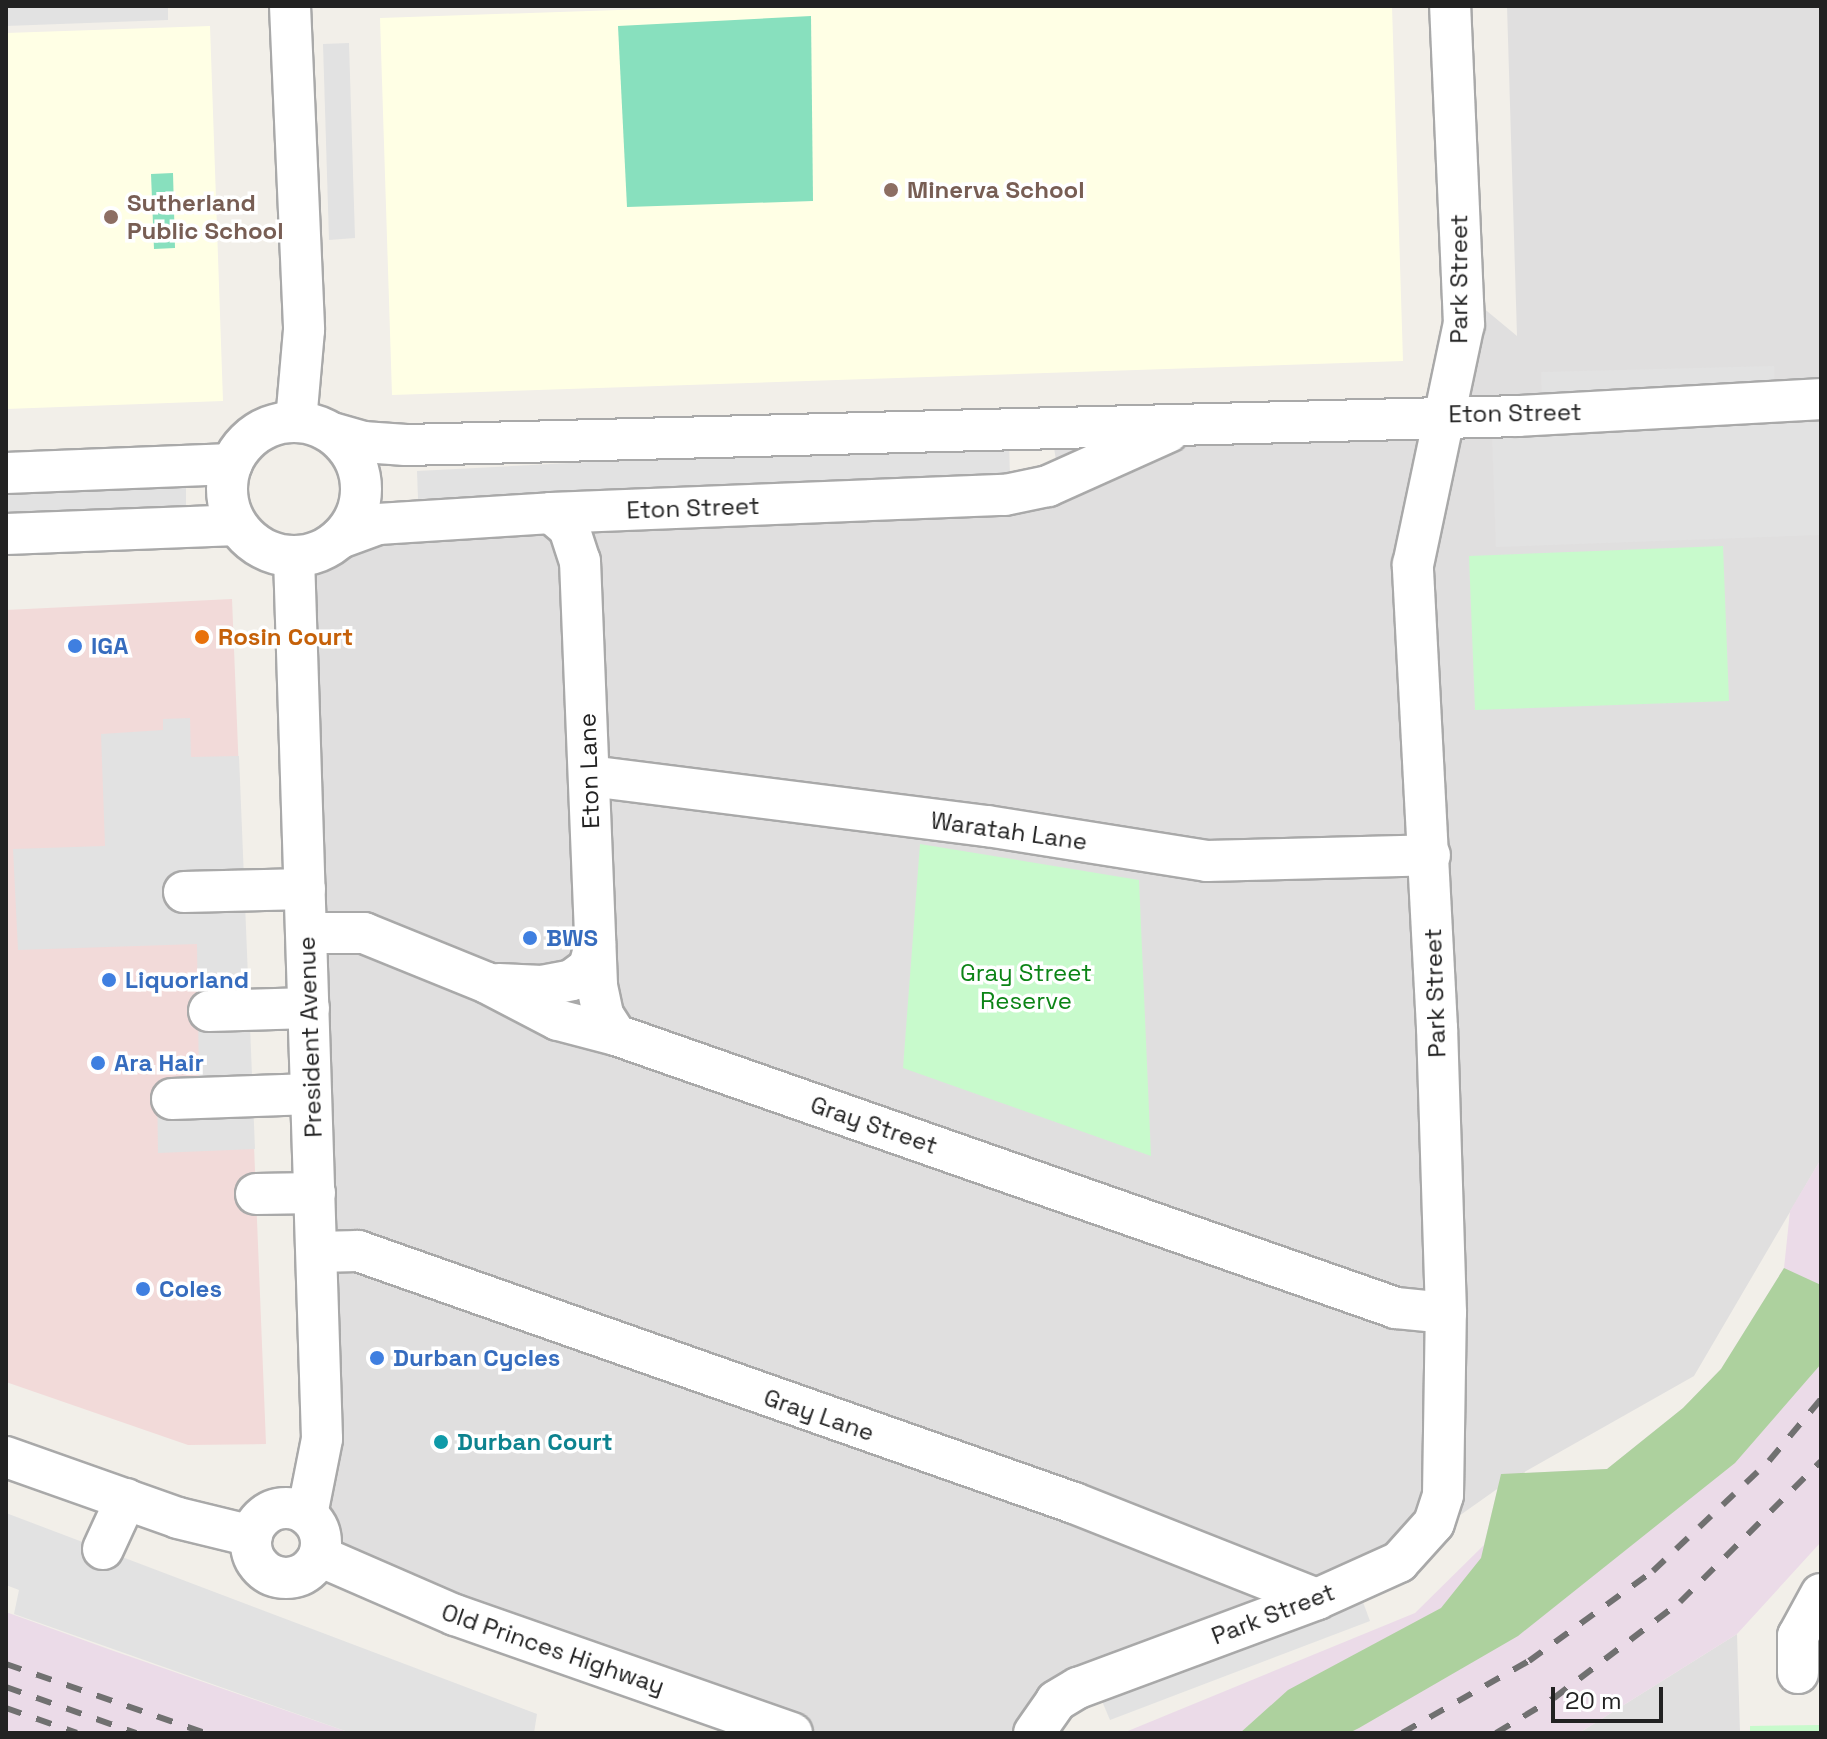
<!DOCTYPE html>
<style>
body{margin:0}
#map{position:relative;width:1827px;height:1739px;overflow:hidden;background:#f2efe9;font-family:"Space Grotesk",sans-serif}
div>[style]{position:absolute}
.residential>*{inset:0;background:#e0dfdf}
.commercial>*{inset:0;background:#f2dad9}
.industrial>*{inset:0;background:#ebdbe8}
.education>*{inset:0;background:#ffffe5}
.forest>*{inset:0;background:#add19e}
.park>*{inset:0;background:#c8facc}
.pitch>*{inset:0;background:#88e0be}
.parking>*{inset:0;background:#e2e2e2}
.roads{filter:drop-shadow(2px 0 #a9a9a9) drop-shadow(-2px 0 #a9a9a9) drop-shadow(0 2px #a9a9a9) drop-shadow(0 -2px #a9a9a9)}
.minor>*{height:40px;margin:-20px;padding:0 20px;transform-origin:20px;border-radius:20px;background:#fff}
.minor>.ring{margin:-20px;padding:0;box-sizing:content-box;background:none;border:40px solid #fff;border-radius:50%}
.rail>*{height:6px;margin-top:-3px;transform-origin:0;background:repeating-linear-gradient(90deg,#707070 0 16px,transparent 0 32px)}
.dots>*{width:22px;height:22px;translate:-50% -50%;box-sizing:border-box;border:4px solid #fff;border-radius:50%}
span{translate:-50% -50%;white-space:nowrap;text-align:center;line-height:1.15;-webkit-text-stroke:7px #fff;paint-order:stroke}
.education-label{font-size:24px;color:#785e54;font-weight:700}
.left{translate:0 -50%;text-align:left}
.street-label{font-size:24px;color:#222}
.food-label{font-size:24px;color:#c56008;font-weight:700}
.shop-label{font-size:24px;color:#366cbe;font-weight:700}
.park-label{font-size:24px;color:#0c8416}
.culture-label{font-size:24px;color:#0d838f;font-weight:700}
.frame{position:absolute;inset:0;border:8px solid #222;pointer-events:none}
.scale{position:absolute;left:1551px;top:1687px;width:112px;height:36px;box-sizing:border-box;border:4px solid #222;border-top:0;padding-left:10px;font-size:24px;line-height:28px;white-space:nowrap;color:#222;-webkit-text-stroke:6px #fff;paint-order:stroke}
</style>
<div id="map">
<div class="residential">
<div style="clip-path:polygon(1507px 6px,1821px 6px,1821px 1159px,1694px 1376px,1507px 1482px,1418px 1545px,1078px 1688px,1034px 1733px,792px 1733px,319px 1556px,313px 1521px,294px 557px,351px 525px,1005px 495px,1057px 467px,1053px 441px,1445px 414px,1464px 292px,1517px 336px)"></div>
<div style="clip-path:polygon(1737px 1634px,1740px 1733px,1579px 1733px)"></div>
</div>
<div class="commercial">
<div style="clip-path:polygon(232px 599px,266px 1444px,188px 1445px,6px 1382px,6px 610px)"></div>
</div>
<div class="industrial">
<div style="clip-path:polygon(1821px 1159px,1821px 1542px,1737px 1634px,1579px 1733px,1123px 1733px,1415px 1613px,1484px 1545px,1501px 1474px,1607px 1469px,1683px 1408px,1721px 1369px,1784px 1268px,1790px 1211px)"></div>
<div style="clip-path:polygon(6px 1612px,111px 1650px,351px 1733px,6px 1733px)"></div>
</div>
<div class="education">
<div style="clip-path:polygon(736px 6px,1392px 6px,1403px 361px,392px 395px,380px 18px)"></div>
<div style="clip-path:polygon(210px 26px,223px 401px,6px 409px,6px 33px)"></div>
</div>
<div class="forest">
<div style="clip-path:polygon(1784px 1268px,1821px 1285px,1821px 1364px,1735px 1463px,1518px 1636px,1359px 1728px,1349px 1733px,1240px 1733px,1288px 1690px,1441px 1608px,1481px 1558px,1501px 1474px,1607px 1469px,1683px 1408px,1721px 1369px)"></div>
</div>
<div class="park">
<div style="clip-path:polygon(1723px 546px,1729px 701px,1475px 710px,1469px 556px)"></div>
<div style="clip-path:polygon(920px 844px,1139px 880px,1151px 1156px,903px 1068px)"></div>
<div style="clip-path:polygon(1821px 1725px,1821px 1733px,1750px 1733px,1750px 1726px)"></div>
</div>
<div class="pitch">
<div style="clip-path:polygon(811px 16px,813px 201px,627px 207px,618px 26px)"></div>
<div style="clip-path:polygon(173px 173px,175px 248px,154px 249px,151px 174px)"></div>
</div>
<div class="parking">
<div style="clip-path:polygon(6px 6px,168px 6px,168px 20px,6px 26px)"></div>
<div style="clip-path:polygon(349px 43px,355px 238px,329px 240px,323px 44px)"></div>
<div style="clip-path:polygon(1774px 366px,1775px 395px,1542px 401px,1541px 372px)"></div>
<div style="clip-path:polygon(1821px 422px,1821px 535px,1496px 547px,1492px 434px)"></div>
<div style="clip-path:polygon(1009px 440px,1010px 477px,418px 499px,417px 471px)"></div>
<div style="clip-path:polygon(186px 477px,186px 514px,6px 520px,6px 485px)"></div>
<div style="clip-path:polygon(190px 718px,191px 757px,239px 756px,255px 1149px,158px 1153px,157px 1083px,199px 1081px,197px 944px,18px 950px,13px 849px,105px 846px,101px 734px,163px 730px,163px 719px)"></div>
<div style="clip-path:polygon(6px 1513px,537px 1714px,534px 1733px,351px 1733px,14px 1614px,19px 1590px,6px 1585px)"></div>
<div style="clip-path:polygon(1360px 1594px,1370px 1621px,1110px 1720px,1099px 1694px)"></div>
</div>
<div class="roads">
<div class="minor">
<div style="left:290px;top:6px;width:324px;rotate:87.5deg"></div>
<div style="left:304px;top:330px;width:91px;rotate:95deg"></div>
<div class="ring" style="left:227px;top:422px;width:94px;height:94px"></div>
<div style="left:332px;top:433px;width:32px;rotate:16deg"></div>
<div style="left:363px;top:442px;width:43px;rotate:4deg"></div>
<div style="left:406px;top:445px;width:1112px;rotate:-1.49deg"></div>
<div style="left:1518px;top:416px;width:303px;rotate:-3.2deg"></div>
<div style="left:6px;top:473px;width:226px;rotate:-2.3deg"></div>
<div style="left:551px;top:513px;width:23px;rotate:40deg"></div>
<div style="left:569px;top:528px;width:35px;rotate:72deg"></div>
<div style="left:580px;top:561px;width:425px;rotate:87.7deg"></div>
<div style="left:597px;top:986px;width:30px;rotate:78deg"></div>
<div style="left:603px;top:1015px;width:24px;rotate:57deg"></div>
<div style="left:6px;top:534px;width:231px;rotate:-2.2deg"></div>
<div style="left:340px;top:538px;width:40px;rotate:-20.2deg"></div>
<div style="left:378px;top:524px;width:173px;rotate:-3.6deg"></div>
<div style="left:551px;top:513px;width:454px;rotate:-2.3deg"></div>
<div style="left:1005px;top:495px;width:44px;rotate:-11.8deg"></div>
<div style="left:1048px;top:486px;width:132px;rotate:-24.2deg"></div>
<div style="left:294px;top:557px;width:882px;rotate:88.18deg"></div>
<div style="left:322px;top:1439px;width:77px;rotate:101.2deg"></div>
<div style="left:590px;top:776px;width:400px;rotate:7.2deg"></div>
<div style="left:987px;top:826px;width:223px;rotate:9deg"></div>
<div style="left:1207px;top:861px;width:223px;rotate:-1.5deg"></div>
<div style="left:184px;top:892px;width:121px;rotate:-1.4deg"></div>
<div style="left:308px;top:933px;width:56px"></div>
<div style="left:364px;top:933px;width:133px;rotate:22.1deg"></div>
<div style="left:487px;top:983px;width:80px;rotate:27.5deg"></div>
<div style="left:558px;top:1020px;width:60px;rotate:14.5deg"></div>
<div style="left:616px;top:1035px;width:826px;rotate:19.29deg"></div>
<div style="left:1396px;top:1308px;width:50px;rotate:5.7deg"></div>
<div style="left:499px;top:984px;width:43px;rotate:2.7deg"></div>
<div style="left:542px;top:986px;width:31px;rotate:-11deg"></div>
<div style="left:572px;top:980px;width:21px;rotate:-37deg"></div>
<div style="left:589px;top:967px;width:24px;rotate:-75deg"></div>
<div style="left:209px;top:1011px;width:100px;rotate:-1.7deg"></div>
<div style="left:172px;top:1099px;width:139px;rotate:-2.1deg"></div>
<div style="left:256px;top:1194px;width:59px;rotate:-1deg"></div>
<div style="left:317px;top:1252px;width:41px;rotate:-1.4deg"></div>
<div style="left:358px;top:1251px;width:759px;rotate:19.39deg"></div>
<div style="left:1074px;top:1503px;width:261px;rotate:21.6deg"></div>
<div style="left:6px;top:1457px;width:182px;rotate:19.5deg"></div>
<div style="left:178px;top:1518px;width:76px;rotate:13.7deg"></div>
<div class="ring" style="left:251px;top:1508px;width:30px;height:30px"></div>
<div style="left:103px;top:1549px;width:55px;rotate:-65.3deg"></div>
<div style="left:319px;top:1556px;width:148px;rotate:23.5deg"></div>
<div style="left:455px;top:1615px;width:357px;rotate:19.3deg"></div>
<div style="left:1798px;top:1673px;width:37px;rotate:-90deg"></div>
<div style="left:1798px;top:1636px;width:48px;rotate:-61.3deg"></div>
<div style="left:1034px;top:1733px;width:39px;rotate:-55deg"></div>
<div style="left:1056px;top:1701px;width:26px;rotate:-31deg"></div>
<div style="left:1078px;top:1688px;width:255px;rotate:-20.4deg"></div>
<div style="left:1317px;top:1599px;width:90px;rotate:-24.3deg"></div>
<div style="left:1399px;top:1562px;width:52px;rotate:-48.1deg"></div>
<div style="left:1434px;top:1523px;width:29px;rotate:-72deg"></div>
<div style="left:1443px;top:1495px;width:182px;rotate:-89.1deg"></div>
<div style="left:1446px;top:1313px;width:285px;rotate:-91.8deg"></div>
<div style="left:1437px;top:1028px;width:464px;rotate:-93deg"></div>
<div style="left:1413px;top:565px;width:246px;rotate:-78.1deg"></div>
<div style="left:1464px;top:324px;width:318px;rotate:-92.5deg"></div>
</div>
</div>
<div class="rail">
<div style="left:6px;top:1664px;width:211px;rotate:19.1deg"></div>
<div style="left:6px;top:1687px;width:138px;rotate:19.5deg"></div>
<div style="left:6px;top:1708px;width:75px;rotate:19.4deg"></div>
<div style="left:1402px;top:1733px;width:146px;rotate:-29.6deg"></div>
<div style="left:1529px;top:1661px;width:153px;rotate:-36deg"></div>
<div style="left:1653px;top:1571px;width:160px;rotate:-43.5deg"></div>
<div style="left:1769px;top:1461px;width:81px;rotate:-50deg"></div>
<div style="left:1496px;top:1733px;width:68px;rotate:-31.1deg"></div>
<div style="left:1554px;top:1698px;width:158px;rotate:-37.3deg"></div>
<div style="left:1680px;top:1602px;width:199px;rotate:-45deg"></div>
</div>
<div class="dots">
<div style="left:891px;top:190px;background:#8d6e63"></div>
<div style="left:111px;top:217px;background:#8d6e63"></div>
<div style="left:202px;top:637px;background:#e8710a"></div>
<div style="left:75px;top:646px;background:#3f7fe0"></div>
<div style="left:530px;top:938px;background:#3f7fe0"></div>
<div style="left:109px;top:980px;background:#3f7fe0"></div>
<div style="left:98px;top:1063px;background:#3f7fe0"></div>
<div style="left:143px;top:1289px;background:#3f7fe0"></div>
<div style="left:377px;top:1358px;background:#3f7fe0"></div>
<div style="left:441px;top:1442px;background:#0f9aa8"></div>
</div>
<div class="education-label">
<span class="left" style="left:907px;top:190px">Minerva School</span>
<span class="left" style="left:127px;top:217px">Sutherland<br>Public School</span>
</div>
<div class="street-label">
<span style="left:1459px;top:279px;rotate:-90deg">Park Street</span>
<span style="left:1515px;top:413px;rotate:-1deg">Eton Street</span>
<span style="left:693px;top:508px;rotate:-2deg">Eton Street</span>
<span style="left:589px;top:771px;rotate:-92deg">Eton Lane</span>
<span style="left:1009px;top:831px;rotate:8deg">Waratah Lane</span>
<span style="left:1435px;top:993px;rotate:-92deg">Park Street</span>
<span style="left:310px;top:1037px;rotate:-92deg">President Avenue</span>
<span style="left:874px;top:1125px;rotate:19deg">Gray Street</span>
<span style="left:819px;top:1415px;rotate:19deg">Gray Lane</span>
<span style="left:1273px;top:1614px;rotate:-21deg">Park Street</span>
<span style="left:553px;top:1649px;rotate:19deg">Old Princes Highway</span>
</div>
<div class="food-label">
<span class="left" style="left:218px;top:637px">Rosin Court</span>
</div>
<div class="shop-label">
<span class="left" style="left:91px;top:646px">IGA</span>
<span class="left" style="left:546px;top:938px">BWS</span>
<span class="left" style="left:125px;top:980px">Liquorland</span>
<span class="left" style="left:114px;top:1063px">Ara Hair</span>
<span class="left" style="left:159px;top:1289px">Coles</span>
<span class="left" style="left:393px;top:1358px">Durban Cycles</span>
</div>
<div class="park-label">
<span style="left:1026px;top:987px">Gray Street<br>Reserve</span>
</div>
<div class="culture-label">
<span class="left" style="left:457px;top:1442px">Durban Court</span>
</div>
<div class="frame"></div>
<div class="scale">20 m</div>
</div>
